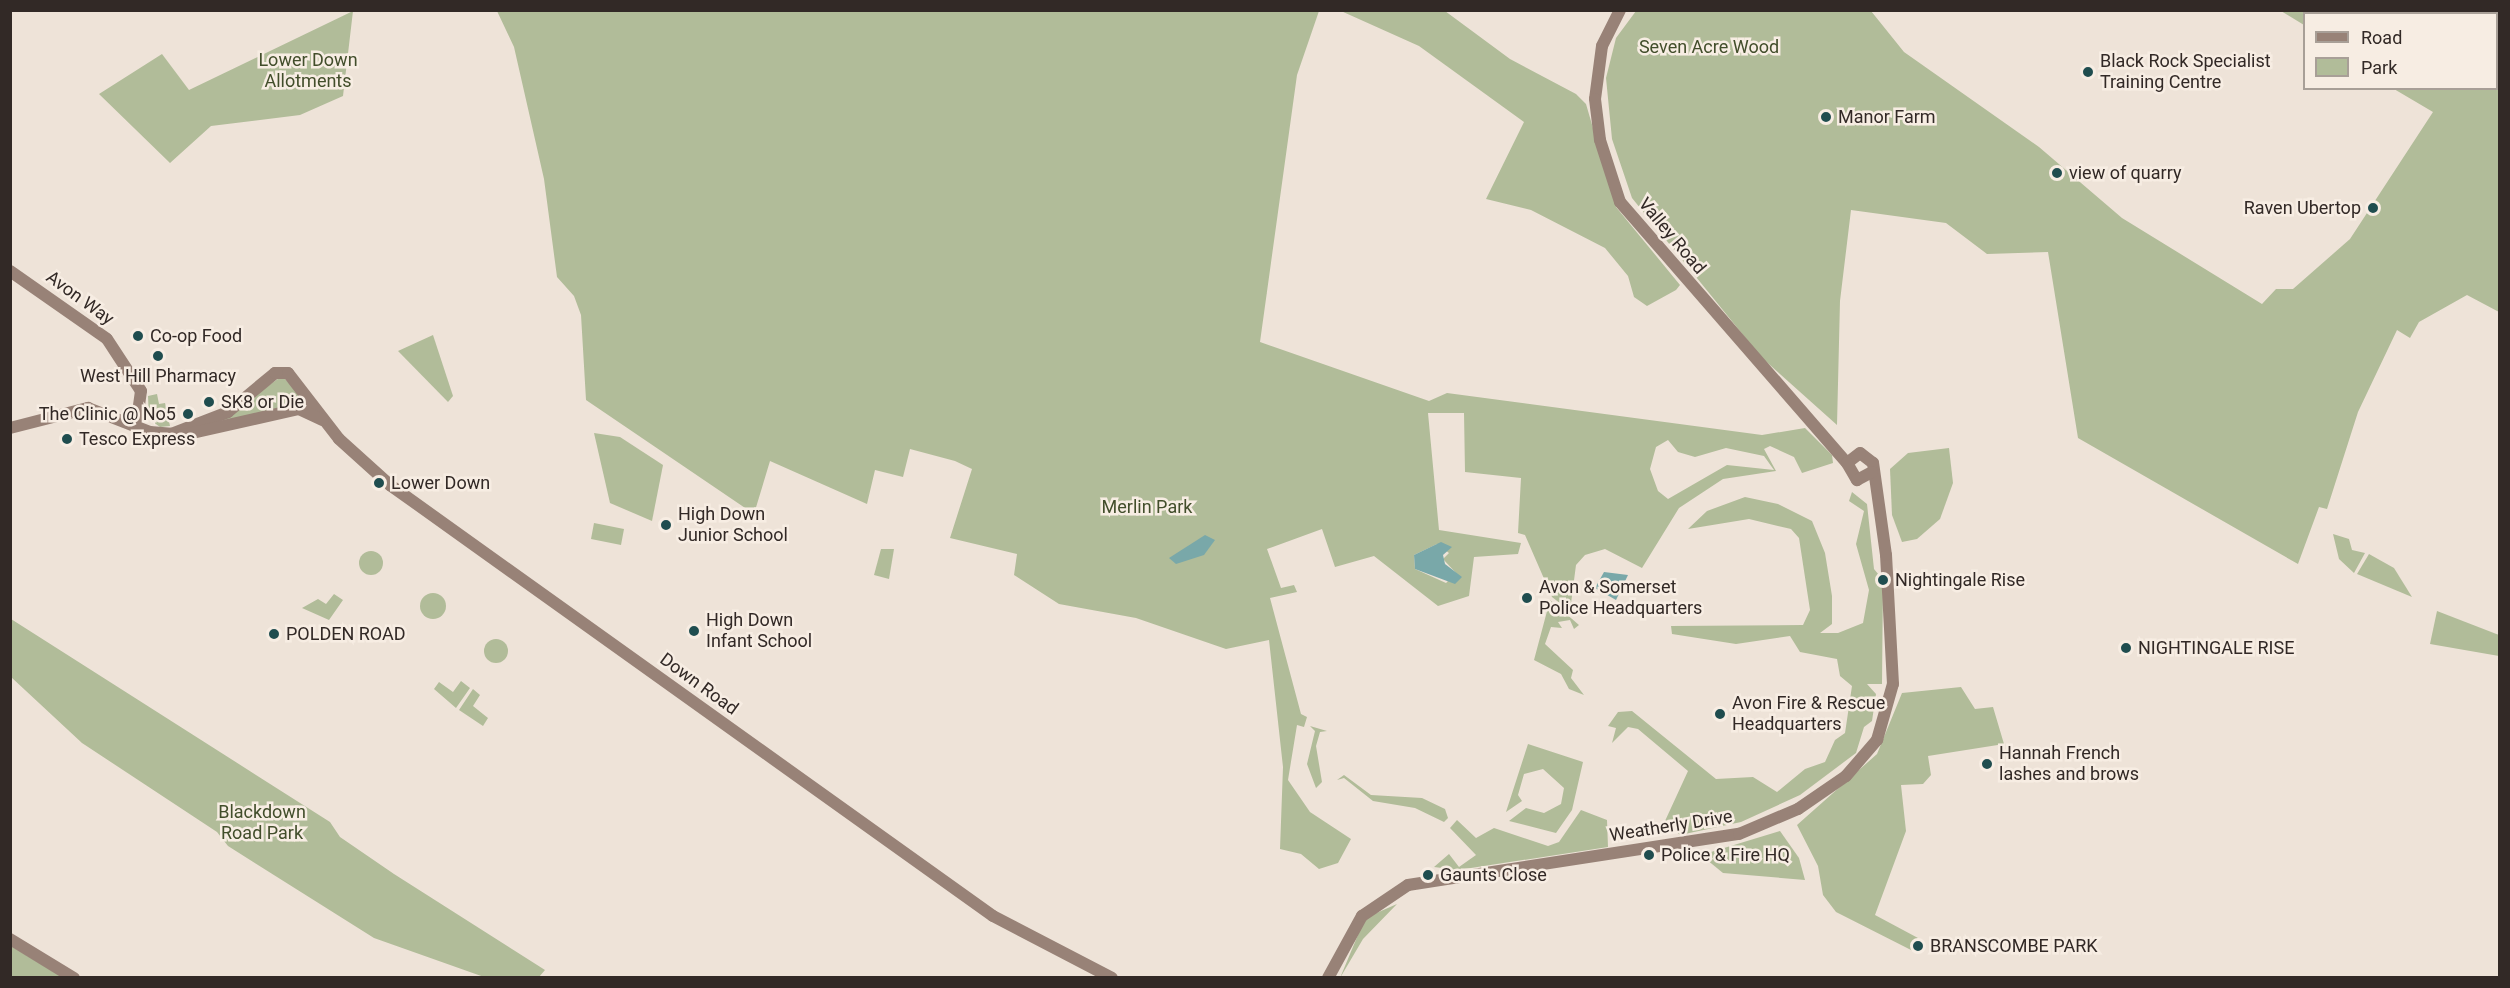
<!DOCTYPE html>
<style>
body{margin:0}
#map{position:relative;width:2510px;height:988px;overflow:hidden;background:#eee3d8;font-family:Roboto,sans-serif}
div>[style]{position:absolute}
.green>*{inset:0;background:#b1bc99}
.round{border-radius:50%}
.water>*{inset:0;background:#79a8a9}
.secondary>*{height:12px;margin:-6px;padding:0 6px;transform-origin:6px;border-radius:6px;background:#988277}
.dots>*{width:16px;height:16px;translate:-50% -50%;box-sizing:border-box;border:3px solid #f7ede3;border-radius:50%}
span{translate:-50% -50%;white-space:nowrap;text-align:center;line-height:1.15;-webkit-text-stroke:5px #f7ede3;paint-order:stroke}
.park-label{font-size:18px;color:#424e2b}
.poi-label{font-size:18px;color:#322926}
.left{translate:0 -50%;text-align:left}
.right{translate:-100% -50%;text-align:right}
.street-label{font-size:18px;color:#322926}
.frame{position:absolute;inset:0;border:12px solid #322926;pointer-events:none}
.legend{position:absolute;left:2303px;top:12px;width:195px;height:78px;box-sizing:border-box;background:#f7ede3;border:2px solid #a89f97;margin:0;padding:8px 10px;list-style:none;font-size:18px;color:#322926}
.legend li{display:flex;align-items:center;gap:12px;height:30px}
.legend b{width:30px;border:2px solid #a89f97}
</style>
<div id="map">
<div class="green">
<div style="clip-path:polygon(353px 11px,343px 96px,300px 115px,211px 126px,170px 163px,99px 94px,162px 54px,189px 90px)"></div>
<div style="clip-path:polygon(evenodd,497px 11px,1319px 11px,1297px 75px,1260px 342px,1429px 401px,1447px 393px,1762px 435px,1805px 428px,1832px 455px,1833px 463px,1802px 473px,1794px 457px,1770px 446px,1764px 449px,1776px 471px,1723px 479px,1679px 508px,1642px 568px,1605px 549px,1585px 555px,1576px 565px,1570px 611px,1552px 597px,1525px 535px,1518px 533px,1521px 478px,1465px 472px,1464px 413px,1428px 413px,1439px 530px,1521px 543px,1518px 554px,1474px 557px,1469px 596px,1438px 606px,1374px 556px,1335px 567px,1322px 529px,1267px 549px,1281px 588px,1294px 585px,1297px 592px,1270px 598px,1301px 714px,1307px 717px,1304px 727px,1297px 725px,1288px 780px,1310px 812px,1351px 839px,1338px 863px,1319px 869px,1301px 854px,1280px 849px,1283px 767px,1269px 640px,1226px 649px,1136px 618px,1059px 604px,1014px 575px,1017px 554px,950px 538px,972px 469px,955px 461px,910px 449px,903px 477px,875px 470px,867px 504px,770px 461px,754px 514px,586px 400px,581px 315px,574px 296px,557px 277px,544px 179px,514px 47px,497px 11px,1668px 440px,1678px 452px,1695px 457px,1726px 448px,1764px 456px,1774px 470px,1727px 465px,1668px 499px,1658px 491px,1650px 469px,1656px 447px,1668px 440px,497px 11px,1437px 544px,1449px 553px,1443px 559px,1456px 573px,1446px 583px,1415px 569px,1414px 555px,1437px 544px)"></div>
<div style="clip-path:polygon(1341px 11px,1445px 11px,1510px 59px,1576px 94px,1586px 104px,1616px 207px,1680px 285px,1676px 290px,1647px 306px,1634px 297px,1628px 276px,1605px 248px,1531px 210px,1486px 199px,1524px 122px,1419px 46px)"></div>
<div style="clip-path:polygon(1636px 11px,1871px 11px,1904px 52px,2039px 147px,2122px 218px,2262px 304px,2276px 289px,2293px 289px,2350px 239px,2433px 112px,2394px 89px,2496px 88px,2496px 14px,2304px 14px,2304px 25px,2281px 11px,2499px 11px,2499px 312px,2467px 295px,2419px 322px,2410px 338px,2397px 330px,2358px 412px,2327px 509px,2319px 507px,2298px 564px,2078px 438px,2048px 252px,1987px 254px,1946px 223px,1851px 210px,1840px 301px,1837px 425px,1761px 357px,1632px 198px,1612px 139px,1606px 78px,1616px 38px)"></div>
<div style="clip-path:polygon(433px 335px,453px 396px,448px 402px,398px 351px)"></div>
<div style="clip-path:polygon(282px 376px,301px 396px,297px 405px,240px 424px,221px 419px)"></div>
<div style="clip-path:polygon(157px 394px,159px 404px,165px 403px,170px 426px,160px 427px,149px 419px,148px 396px)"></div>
<div style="clip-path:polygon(594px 433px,620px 437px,663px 465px,652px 521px,610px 503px)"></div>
<div style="clip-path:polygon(1949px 448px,1953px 483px,1940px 519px,1917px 539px,1902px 542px,1892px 515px,1890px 469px,1908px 453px)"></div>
<div style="clip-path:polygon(1852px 492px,1867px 504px,1874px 569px,1883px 580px,1882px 684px,1867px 684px,1876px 694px,1872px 721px,1864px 727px,1856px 753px,1800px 795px,1741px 822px,1680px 835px,1665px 821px,1688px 771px,1638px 729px,1628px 727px,1612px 743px,1616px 728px,1608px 726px,1618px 712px,1632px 711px,1716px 779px,1753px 777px,1777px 792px,1805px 769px,1825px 762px,1835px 740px,1845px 733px,1852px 686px,1840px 676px,1837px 659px,1800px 652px,1790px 636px,1736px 644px,1672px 634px,1671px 626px,1803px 625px,1810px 610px,1799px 538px,1791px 529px,1749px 519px,1688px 529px,1707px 511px,1745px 497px,1778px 504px,1812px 521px,1825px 553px,1832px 596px,1832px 624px,1820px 633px,1838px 633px,1863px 623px,1869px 590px,1856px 544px,1864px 511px,1849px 501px)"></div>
<div style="clip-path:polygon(594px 523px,624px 529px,621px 545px,591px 539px)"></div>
<div style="clip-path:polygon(2333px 534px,2349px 539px,2352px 550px,2365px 553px,2354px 573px,2339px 559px)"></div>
<div style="clip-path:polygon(881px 549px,894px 549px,889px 579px,874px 575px)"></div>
<div class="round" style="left:359px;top:551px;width:24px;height:24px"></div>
<div style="clip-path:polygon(2369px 554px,2394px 568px,2412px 597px,2357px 574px)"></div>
<div class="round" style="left:420px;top:593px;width:26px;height:26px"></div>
<div style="clip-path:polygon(334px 594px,343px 600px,329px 620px,302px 608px,318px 599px,326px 604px)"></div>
<div style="clip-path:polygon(1550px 600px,1579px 625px,1574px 629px,1570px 620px,1558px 622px,1562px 628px,1551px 627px,1545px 644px,1573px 670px,1571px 678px,1584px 695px,1569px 689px,1561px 674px,1534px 660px)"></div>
<div style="clip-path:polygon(2437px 611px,2499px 635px,2499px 656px,2430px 644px)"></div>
<div style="clip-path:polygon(11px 619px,330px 822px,340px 837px,394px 874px,545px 970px,539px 977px,484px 977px,374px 938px,228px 846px,217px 832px,82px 743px,11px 677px)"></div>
<div class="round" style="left:484px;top:639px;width:24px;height:24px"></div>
<div style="clip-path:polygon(461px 681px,470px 688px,456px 708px,434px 689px,439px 682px,453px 692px)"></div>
<div style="clip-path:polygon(1961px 687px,1975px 709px,1993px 707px,2004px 744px,1928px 756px,1931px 775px,1923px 784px,1901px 785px,1906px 831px,1875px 915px,1918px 938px,1913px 951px,1836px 912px,1823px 895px,1818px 866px,1797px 825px,1877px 754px,1902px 693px)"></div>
<div style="clip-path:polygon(473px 689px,480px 695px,473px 706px,488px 718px,483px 726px,459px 710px)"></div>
<div style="clip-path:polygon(1310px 726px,1327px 731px,1320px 732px,1316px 746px,1322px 782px,1316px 788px,1307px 764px,1315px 731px)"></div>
<div style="clip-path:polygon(1528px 744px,1583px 762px,1572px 810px,1556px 833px,1509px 821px,1526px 808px,1544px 813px,1561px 804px,1564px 788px,1543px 769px,1524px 774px,1518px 795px,1522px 801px,1506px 812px)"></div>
<div style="clip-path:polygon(1344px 775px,1371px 795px,1422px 798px,1445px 809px,1448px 818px,1444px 822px,1415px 808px,1373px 801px,1344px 778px,1337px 780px)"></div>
<div style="clip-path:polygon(1581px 810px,1607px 820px,1608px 847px,1458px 870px,1434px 867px,1449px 854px,1459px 867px,1476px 855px,1450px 828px,1457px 820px,1476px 838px,1494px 828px,1548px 846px,1559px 842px)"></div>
<div style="clip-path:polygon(1780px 831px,1799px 858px,1805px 880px,1723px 873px,1701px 855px)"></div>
<div style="clip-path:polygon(1397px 904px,1363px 939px,1340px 978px,1365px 918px)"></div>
<div style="clip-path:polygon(11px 946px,62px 977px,11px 977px)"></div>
</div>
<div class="water">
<div style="clip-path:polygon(1205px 535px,1215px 540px,1204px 555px,1176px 564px,1169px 558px)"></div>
<div style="clip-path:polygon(1441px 542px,1452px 547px,1443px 555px,1445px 564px,1462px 577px,1455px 584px,1415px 569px,1414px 555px)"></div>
<div style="clip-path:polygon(1604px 572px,1628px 575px,1616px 600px,1595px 588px)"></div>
</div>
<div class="secondary">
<div style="left:1620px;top:10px;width:40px;rotate:116.6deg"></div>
<div style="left:1602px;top:46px;width:53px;rotate:97.5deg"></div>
<div style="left:1595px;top:99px;width:41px;rotate:83deg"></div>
<div style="left:1600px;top:140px;width:65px;rotate:72.1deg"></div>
<div style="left:1620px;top:202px;width:346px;rotate:49deg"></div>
<div style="left:10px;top:271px;width:118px;rotate:35deg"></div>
<div style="left:107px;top:339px;width:62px;rotate:56.8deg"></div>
<div style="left:141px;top:391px;width:34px;rotate:98deg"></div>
<div style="left:10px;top:428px;width:81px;rotate:-14.4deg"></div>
<div style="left:88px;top:408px;width:66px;rotate:21.2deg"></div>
<div style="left:150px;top:432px;width:21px;rotate:5deg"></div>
<div style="left:171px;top:434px;width:61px;rotate:-21.1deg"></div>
<div style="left:228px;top:412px;width:61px;rotate:-39.7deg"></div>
<div style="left:275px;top:373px;width:13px"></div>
<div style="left:288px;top:373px;width:83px;rotate:52.3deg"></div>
<div style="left:339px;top:439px;width:69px;rotate:42deg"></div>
<div style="left:390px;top:485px;width:741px;rotate:35.56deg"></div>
<div style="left:993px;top:916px;width:134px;rotate:27.5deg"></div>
<div style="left:179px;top:436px;width:123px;rotate:-12.7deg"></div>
<div style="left:299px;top:409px;width:26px;rotate:25deg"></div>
<div style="left:10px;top:939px;width:75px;rotate:31.4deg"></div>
<div style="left:1328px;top:978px;width:71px;rotate:-61.3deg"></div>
<div style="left:1362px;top:916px;width:55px;rotate:-34deg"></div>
<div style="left:1408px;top:885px;width:335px;rotate:-8.8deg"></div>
<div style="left:1739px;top:834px;width:64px;rotate:-23deg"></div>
<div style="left:1798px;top:809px;width:58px;rotate:-34.5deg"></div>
<div style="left:1846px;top:776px;width:48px;rotate:-49.3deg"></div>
<div style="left:1877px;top:740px;width:58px;rotate:-74.1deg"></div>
<div style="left:1893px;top:684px;width:129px;rotate:-93.1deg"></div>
<div style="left:1886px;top:555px;width:93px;rotate:-98deg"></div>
<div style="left:1873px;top:463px;width:16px;rotate:-142deg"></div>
<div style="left:1860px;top:453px;width:16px;rotate:142deg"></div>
<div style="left:1847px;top:463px;width:20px;rotate:60deg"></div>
<div style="left:1857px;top:480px;width:17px;rotate:-28deg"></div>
</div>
<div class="dots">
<div style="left:2088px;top:72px;background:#1f4d4f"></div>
<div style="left:1826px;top:117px;background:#1f4d4f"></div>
<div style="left:2057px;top:173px;background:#1f4d4f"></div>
<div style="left:2373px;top:208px;background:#1f4d4f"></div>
<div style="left:138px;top:336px;background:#1f4d4f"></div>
<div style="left:158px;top:356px;background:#1f4d4f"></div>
<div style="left:209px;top:402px;background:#1f4d4f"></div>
<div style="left:188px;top:414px;background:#1f4d4f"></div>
<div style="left:67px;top:439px;background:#1f4d4f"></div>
<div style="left:379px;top:483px;background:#1f4d4f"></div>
<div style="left:666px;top:525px;background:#1f4d4f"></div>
<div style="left:1883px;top:580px;background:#1f4d4f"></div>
<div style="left:1527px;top:598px;background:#1f4d4f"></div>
<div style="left:694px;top:631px;background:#1f4d4f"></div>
<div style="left:274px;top:634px;background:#1f4d4f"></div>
<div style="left:2126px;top:648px;background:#1f4d4f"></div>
<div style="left:1720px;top:714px;background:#1f4d4f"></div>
<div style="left:1987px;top:764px;background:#1f4d4f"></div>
<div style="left:1649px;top:855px;background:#1f4d4f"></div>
<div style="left:1428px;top:875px;background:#1f4d4f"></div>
<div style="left:1918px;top:946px;background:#1f4d4f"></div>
</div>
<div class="park-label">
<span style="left:1709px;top:47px">Seven Acre Wood</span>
<span style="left:308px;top:71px">Lower Down<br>Allotments</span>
<span style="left:1147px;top:507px">Merlin Park</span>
<span style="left:262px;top:823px">Blackdown<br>Road Park</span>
</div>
<div class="poi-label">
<span class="left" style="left:2100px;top:72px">Black Rock Specialist<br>Training Centre</span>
<span class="left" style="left:1838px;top:117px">Manor Farm</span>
<span class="left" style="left:2069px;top:173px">view of quarry</span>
<span class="right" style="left:2361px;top:208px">Raven Ubertop</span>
<span class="left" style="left:150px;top:336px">Co-op Food</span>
<span style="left:158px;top:376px">West Hill Pharmacy</span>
<span class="left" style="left:221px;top:402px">SK8 or Die</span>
<span class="right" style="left:176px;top:414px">The Clinic @ No5</span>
<span class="left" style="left:79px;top:439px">Tesco Express</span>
<span class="left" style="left:391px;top:483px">Lower Down</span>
<span class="left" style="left:678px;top:525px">High Down<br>Junior School</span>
<span class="left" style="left:1895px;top:580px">Nightingale Rise</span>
<span class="left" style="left:1539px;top:598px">Avon &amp; Somerset<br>Police Headquarters</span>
<span class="left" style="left:706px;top:631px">High Down<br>Infant School</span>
<span class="left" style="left:286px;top:634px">POLDEN ROAD</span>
<span class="left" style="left:2138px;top:648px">NIGHTINGALE RISE</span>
<span class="left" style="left:1732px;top:714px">Avon Fire &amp; Rescue<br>Headquarters</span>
<span class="left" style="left:1999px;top:764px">Hannah French<br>lashes and brows</span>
<span class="left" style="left:1661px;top:855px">Police &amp; Fire HQ</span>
<span class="left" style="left:1440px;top:875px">Gaunts Close</span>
<span class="left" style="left:1930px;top:946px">BRANSCOMBE PARK</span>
</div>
<div class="street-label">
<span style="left:1672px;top:236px;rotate:50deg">Valley Road</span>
<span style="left:80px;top:298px;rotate:36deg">Avon Way</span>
<span style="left:699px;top:684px;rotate:36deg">Down Road</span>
<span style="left:1671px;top:826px;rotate:-9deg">Weatherly Drive</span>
</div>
<div class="frame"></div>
<ul class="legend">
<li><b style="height:8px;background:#988277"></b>Road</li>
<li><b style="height:16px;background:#b1bc99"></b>Park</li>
</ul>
</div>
